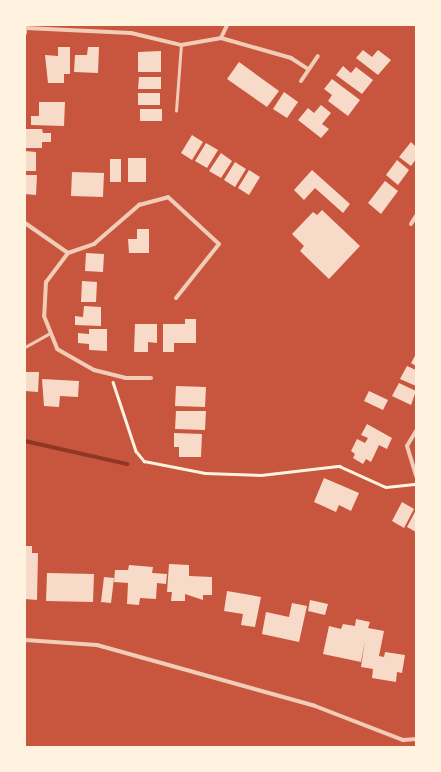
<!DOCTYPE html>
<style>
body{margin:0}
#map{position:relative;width:441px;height:772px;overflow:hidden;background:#c8553d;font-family:"Varela Round",sans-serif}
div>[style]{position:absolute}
.stream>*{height:4px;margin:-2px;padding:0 2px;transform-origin:2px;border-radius:2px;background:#8f3625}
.building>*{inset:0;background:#f7dbc8}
.path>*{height:2.5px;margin:-1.25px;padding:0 1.25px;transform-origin:1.25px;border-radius:1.25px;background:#fff3e0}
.service>*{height:2.5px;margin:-1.25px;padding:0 1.25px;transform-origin:1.25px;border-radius:1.25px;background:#f1ccb7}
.minor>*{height:4px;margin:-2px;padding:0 2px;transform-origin:2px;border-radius:2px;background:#f1ccb7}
span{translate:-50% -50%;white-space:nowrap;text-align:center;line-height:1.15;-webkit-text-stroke:4px #fff3e0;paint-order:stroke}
.frame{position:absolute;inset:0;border:26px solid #fff3e0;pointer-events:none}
</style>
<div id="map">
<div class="stream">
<div style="left:25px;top:441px;width:105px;rotate:12.7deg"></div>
</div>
<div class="building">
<div style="clip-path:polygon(58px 47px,70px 47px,70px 74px,64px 74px,64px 83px,48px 83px,45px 55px,58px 56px)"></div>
<div style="clip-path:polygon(88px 47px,99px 47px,98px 73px,74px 72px,75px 55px,87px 55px)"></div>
<div style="clip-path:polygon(363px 50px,372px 57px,378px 50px,391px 60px,378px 75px,356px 58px)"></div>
<div style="clip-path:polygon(161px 51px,161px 72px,138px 72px,138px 52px)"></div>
<div style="clip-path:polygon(239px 62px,279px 91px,267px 107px,227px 79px)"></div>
<div style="clip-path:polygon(343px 66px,351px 73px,356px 67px,373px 80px,362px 94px,336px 75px)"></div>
<div style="clip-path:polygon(139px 77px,161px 77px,161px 89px,138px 89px)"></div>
<div style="clip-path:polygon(332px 79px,360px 100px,348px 116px,328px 101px,332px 95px,324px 89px)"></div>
<div style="clip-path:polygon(284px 92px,298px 102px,287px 118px,273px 109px)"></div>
<div style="clip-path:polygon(138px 93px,160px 93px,160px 105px,138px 105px)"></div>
<div style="clip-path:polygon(39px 102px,65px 102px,64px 126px,31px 125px,31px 116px,39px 116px)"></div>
<div style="clip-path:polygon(321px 105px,331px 113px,322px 124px,329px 129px,321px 138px,298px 120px,308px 108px,314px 113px)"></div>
<div style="clip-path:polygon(140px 109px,162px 109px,162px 121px,140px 121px)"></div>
<div style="clip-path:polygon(26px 129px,42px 129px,43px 133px,51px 133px,51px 142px,42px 142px,42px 148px,25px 148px)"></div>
<div style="clip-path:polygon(192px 135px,203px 142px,192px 160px,181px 153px)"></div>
<div style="clip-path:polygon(411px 142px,416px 147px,416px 159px,411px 166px,399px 157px)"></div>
<div style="clip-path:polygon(206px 143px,218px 150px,207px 168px,195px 161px)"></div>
<div style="clip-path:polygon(25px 151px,36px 152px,36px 171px,25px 171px)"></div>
<div style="clip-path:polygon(221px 153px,232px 161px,221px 178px,209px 171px)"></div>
<div style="clip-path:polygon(128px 158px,146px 158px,146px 182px,128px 182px)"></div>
<div style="clip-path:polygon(110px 159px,121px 159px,121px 182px,110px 182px)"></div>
<div style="clip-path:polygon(397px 160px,409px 170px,398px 185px,386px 175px)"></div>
<div style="clip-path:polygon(235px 162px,246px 169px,235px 187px,224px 180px)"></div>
<div style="clip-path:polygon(249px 170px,260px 177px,249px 195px,238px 188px)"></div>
<div style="clip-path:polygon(312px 170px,350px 204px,343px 213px,315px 188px,304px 200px,294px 190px)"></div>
<div style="clip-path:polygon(72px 172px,104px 173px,103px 197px,71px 196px)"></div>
<div style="clip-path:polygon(25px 175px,37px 175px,36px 195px,25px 194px)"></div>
<div style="clip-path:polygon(385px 181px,398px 191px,381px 214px,368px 203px)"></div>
<div style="clip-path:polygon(322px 210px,360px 246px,329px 279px,300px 251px,304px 246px,292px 234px,313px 212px,317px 215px)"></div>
<div style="clip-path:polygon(137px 229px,149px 229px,149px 253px,129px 253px,128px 239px,137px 239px)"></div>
<div style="clip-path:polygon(86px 253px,104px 254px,103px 272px,85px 271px)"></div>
<div style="clip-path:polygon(82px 281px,97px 282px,96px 302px,81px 302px)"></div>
<div style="clip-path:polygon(84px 306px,101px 307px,101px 326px,75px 325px,75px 316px,83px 317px)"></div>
<div style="clip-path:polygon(185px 319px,196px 319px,196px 343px,174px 343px,174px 352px,163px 352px,163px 324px,185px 324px)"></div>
<div style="clip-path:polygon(135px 324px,157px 324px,157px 343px,148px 342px,148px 352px,134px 352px)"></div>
<div style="clip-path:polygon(89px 329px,107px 329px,107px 351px,89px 350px,89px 344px,78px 343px,78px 333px,89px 334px)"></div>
<div style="clip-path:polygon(416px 354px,416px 366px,411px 363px)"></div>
<div style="clip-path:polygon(407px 366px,416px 370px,416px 386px,400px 379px)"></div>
<div style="clip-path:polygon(25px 372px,39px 372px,38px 392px,25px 391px)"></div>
<div style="clip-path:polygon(42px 379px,79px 381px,78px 397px,60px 396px,59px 407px,44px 406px)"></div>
<div style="clip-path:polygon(399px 383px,416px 391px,411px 405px,392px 396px)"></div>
<div style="clip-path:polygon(176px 386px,206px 387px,205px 407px,175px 406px)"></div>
<div style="clip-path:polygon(369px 391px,388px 400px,383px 410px,364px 401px)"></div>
<div style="clip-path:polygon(176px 411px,206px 411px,205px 430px,175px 429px)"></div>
<div style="clip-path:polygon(367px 424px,392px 438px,387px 449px,379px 445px,371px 462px,366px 459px,363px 464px,353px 458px,355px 454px,351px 451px,357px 439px,365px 443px,368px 438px,361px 435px)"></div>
<div style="clip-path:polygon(174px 433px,202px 434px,201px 457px,179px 457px,179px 447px,174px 447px)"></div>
<div style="clip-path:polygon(324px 478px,359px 493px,351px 511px,339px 505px,336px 512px,314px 502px)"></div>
<div style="clip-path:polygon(402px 502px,414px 509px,404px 528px,392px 521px)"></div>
<div style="clip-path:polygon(416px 510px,416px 532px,407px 527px)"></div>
<div style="clip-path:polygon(25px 546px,32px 546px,32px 553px,38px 553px,37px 600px,25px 599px)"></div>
<div style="clip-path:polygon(169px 564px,189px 565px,189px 576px,212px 577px,212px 595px,203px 595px,203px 600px,185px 594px,185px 601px,171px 601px,172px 592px,167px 592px)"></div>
<div style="clip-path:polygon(129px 565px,153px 567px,152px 573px,167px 574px,166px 584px,157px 583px,156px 599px,140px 598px,139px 605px,127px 604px,128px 583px,114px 582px,115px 570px,128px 570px)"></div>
<div style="clip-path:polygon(47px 573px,94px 574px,93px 602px,46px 601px)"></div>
<div style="clip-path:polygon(104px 577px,114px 578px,111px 603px,101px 602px)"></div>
<div style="clip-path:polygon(227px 591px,261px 597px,255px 627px,241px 625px,243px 614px,224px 611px)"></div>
<div style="clip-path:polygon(310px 600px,328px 604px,325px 615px,308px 611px)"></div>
<div style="clip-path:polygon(292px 603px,307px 606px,299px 642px,262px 634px,266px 612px,289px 617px)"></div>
<div style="clip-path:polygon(356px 619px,370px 622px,368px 628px,384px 631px,379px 656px,384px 657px,385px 652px,405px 655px,402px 673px,397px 672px,396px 682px,372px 678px,373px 669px,361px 667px,365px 640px,361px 662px,323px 654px,329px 626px,341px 629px,343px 624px,355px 626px)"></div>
</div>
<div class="path">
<div style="left:113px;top:382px;width:73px;rotate:71.6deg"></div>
<div style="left:136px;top:451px;width:13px;rotate:51deg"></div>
<div style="left:144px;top:461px;width:62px;rotate:11.1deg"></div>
<div style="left:205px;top:473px;width:56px;rotate:2deg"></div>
<div style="left:261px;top:475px;width:79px;rotate:-6.6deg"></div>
<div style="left:339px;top:466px;width:51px;rotate:24.1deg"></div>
<div style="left:386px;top:487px;width:28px;rotate:-6deg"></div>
</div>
<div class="service">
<div style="left:176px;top:111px;width:66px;rotate:-85.7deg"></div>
<div style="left:25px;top:347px;width:26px;rotate:-29deg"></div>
</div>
<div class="minor">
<div style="left:26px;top:28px;width:105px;rotate:2.7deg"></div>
<div style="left:131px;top:33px;width:51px;rotate:13.5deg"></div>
<div style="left:181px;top:45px;width:41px;rotate:-9.9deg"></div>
<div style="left:221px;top:38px;width:73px;rotate:15.9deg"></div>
<div style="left:291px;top:58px;width:20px;rotate:33deg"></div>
<div style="left:25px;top:33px;width:8px;rotate:-90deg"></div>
<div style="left:221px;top:38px;width:14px;rotate:-65deg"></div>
<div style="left:301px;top:81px;width:30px;rotate:-56deg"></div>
<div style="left:25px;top:223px;width:52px;rotate:34.9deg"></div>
<div style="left:68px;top:253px;width:28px;rotate:-19deg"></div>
<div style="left:94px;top:244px;width:60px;rotate:-40.9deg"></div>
<div style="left:139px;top:205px;width:30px;rotate:-15deg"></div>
<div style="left:168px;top:197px;width:69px;rotate:42.7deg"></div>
<div style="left:219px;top:244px;width:69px;rotate:128.5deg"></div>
<div style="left:411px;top:224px;width:9px;rotate:-58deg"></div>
<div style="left:68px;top:253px;width:36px;rotate:127deg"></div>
<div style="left:46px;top:282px;width:34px;rotate:93deg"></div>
<div style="left:44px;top:316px;width:35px;rotate:68deg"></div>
<div style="left:57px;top:349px;width:43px;rotate:29.6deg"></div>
<div style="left:94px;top:370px;width:32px;rotate:14deg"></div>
<div style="left:125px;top:378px;width:26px"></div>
<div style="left:416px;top:431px;width:17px;rotate:121deg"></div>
<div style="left:407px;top:446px;width:31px;rotate:73deg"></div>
<div style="left:25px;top:640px;width:72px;rotate:4deg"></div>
<div style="left:97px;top:645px;width:226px;rotate:15.6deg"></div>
<div style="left:315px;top:706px;width:94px;rotate:21.1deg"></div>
<div style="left:403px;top:740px;width:13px;rotate:-4deg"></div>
</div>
<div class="frame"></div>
</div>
